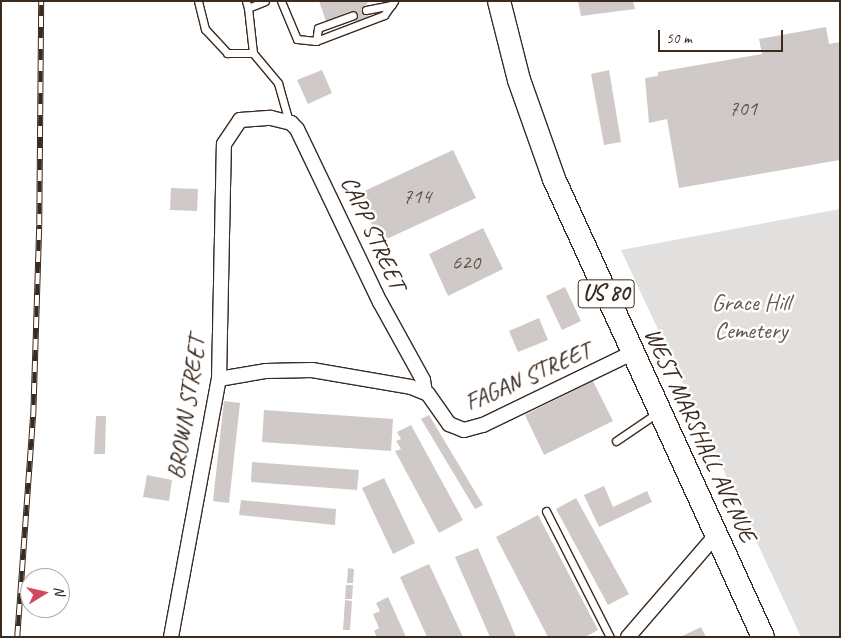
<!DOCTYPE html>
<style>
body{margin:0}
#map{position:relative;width:841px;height:638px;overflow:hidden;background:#fff;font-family:Caveat,sans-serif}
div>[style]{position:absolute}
.green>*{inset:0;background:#e2e0de}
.building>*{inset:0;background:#cfcac7}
.roads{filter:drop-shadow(1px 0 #3b2a1e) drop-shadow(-1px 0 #3b2a1e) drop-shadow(0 1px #3b2a1e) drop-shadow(0 -1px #3b2a1e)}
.service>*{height:7px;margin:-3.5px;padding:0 3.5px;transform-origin:3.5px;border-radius:3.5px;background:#fff}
.minor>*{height:14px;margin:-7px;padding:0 7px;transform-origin:7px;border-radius:7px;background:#fff}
.primary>*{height:22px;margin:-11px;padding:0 11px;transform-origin:11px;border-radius:11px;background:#fff}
.rail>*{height:5.5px;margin-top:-2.75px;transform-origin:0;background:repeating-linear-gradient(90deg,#fff 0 11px,#3b2a1e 0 22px);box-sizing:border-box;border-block:1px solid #3b2a1e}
span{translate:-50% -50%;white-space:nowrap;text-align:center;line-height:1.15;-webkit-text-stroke:5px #fff;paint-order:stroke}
.number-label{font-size:21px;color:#605248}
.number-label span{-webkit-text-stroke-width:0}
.shield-label span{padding:1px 4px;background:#fff;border:1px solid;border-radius:4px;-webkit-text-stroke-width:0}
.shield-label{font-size:22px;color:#3b2a1e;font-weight:700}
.street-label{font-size:24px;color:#3b2a1e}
.park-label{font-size:24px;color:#65584e}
.frame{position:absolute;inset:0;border:2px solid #3b2a1e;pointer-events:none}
.north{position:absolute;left:20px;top:568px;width:50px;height:50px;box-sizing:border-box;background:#fff;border:1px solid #b1aaa5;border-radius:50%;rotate:81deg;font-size:14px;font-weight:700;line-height:20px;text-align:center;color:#3b2a1e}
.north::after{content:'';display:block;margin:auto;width:18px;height:22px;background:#d1495b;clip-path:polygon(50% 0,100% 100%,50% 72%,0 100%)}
.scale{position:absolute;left:658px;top:30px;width:125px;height:22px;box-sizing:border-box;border:2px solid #3b2a1e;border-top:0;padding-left:6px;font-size:15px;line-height:18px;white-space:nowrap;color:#3b2a1e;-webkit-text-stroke:4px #fff;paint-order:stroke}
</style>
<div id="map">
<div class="green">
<div style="clip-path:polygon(840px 209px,840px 637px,801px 637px,621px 250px)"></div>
</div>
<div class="building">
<div style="clip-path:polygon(319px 1px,369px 1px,365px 6px,369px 17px,356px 22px,351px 11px,326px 21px)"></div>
<div style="clip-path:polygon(578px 1px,633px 1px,635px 9px,581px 16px)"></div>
<div style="clip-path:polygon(826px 27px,829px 44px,840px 42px,840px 160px,679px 188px,667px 119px,649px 123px,645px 78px,658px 76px,658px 72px,762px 54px,759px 39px)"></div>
<div style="clip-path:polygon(322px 70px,332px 93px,308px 104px,297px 80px)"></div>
<div style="clip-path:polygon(609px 70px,621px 142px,604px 145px,591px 74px)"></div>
<div style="clip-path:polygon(453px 150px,476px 198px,380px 242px,358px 194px)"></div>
<div style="clip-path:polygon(171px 188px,198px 189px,197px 211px,170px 210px)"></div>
<div style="clip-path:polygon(483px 228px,503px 269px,448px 296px,429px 254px)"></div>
<div style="clip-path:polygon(565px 287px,581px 321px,562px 330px,546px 296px)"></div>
<div style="clip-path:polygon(539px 318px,548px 340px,518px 352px,509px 331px)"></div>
<div style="clip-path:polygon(593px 381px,613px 421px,544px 455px,525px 415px)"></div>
<div style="clip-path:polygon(224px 401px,240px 403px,229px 503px,213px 501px)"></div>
<div style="clip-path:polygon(264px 410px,393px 419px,391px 451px,262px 442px)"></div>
<div style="clip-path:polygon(429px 415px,483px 505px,475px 509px,421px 419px)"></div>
<div style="clip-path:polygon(96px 416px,106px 416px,105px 454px,94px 454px)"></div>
<div style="clip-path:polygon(411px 425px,463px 520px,439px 533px,395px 451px,401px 449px,396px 441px,401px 439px,397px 432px)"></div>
<div style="clip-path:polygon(252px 462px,359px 470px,357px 490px,251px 482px)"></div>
<div style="clip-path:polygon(147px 475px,172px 480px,169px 501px,143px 497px)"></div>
<div style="clip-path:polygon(384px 478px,415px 543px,393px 554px,362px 488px)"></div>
<div style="clip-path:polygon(604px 486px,613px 507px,647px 491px,652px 502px,599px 527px,584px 495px)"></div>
<div style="clip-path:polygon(576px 498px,629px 594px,608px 605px,556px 509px)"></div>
<div style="clip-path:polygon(241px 500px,336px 509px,335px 525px,239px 515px)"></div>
<div style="clip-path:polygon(538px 515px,598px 630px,585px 637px,548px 637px,496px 537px)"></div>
<div style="clip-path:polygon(478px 548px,516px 637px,490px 637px,455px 557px)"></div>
<div style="clip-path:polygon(429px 564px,463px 637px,427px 637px,400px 577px)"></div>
<div style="clip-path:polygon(348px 568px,354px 569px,353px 583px,347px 583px)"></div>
<div style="clip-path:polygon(346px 585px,353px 585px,352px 599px,345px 599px)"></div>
<div style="clip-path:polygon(388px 597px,406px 637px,377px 637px,374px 631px,379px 628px,373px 614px,380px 611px,376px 603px)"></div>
<div style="clip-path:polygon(345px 600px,352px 601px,350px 630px,343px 630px)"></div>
<div style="clip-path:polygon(701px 627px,706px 637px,680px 637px)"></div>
</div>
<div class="roads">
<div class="service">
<div style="left:198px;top:1px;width:29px;rotate:76deg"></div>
<div style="left:205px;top:29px;width:33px;rotate:47deg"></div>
<div style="left:227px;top:53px;width:26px"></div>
<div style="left:253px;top:53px;width:45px;rotate:-96.3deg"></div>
<div style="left:246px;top:1px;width:7px;rotate:74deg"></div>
<div style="left:248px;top:8px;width:18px;rotate:-22deg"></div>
<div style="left:281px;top:1px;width:41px;rotate:67.2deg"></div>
<div style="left:297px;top:39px;width:19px;rotate:6deg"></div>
<div style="left:316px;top:41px;width:73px;rotate:-20.9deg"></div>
<div style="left:384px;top:15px;width:17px;rotate:-54deg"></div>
<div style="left:366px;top:10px;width:26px;rotate:-11deg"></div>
<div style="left:316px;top:41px;width:13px;rotate:-81deg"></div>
<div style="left:318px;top:28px;width:37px;rotate:-20deg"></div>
<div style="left:253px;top:53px;width:39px;rotate:50deg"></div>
<div style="left:278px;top:83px;width:41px;rotate:74.2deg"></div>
<div style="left:616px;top:441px;width:50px;rotate:-34.3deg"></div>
<div style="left:546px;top:511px;width:141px;rotate:63.1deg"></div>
</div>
<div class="minor">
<div style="left:219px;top:379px;width:48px;rotate:-9.7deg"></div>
<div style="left:266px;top:371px;width:46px;rotate:-1.2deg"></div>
<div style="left:312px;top:370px;width:100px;rotate:9.7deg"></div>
<div style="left:411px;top:387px;width:18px;rotate:22deg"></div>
<div style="left:428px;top:394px;width:37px;rotate:55deg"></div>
<div style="left:449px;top:424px;width:16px;rotate:22deg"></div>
<div style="left:464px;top:430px;width:20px;rotate:-15deg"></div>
<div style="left:483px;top:425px;width:168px;rotate:-25.8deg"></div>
<div style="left:171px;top:637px;width:262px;rotate:-79.5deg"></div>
<div style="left:219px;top:379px;width:235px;rotate:-88.8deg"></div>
<div style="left:224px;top:144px;width:29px;rotate:-56deg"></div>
<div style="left:240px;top:120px;width:31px;rotate:-4deg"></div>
<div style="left:271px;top:118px;width:21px;rotate:14deg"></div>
<div style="left:291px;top:123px;width:8px;rotate:45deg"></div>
<div style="left:297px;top:129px;width:192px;rotate:64.4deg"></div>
<div style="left:380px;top:302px;width:89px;rotate:61.1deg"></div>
<div style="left:423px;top:380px;width:12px;rotate:81deg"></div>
<div style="left:628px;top:637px;width:136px;rotate:-49.2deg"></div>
</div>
<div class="primary">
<div style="left:499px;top:1px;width:81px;rotate:75.8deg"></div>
<div style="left:519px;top:80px;width:105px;rotate:70.5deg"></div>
<div style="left:554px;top:179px;width:503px;rotate:65.47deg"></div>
</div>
</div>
<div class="rail">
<div style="left:17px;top:637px;width:222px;rotate:-85.9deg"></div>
<div style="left:33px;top:416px;width:191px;rotate:-88.2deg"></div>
<div style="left:39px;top:225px;width:224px;rotate:-89.5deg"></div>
</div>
<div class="number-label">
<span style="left:743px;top:108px">701</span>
<span style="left:417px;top:196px">714</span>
<span style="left:466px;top:262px">620</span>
</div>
<div class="shield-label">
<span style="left:606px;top:294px">US 80</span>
</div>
<div class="street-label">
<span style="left:373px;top:233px;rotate:65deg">CAPP STREET</span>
<span style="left:528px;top:377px;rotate:-24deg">FAGAN STREET</span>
<span style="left:187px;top:408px;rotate:-81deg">BROWN STREET</span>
<span style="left:700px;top:435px;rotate:65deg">WEST MARSHALL AVENUE</span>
</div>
<div class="park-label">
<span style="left:751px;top:317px">Grace Hill<br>Cemetery</span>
</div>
<div class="frame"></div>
<div class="north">N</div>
<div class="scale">50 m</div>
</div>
